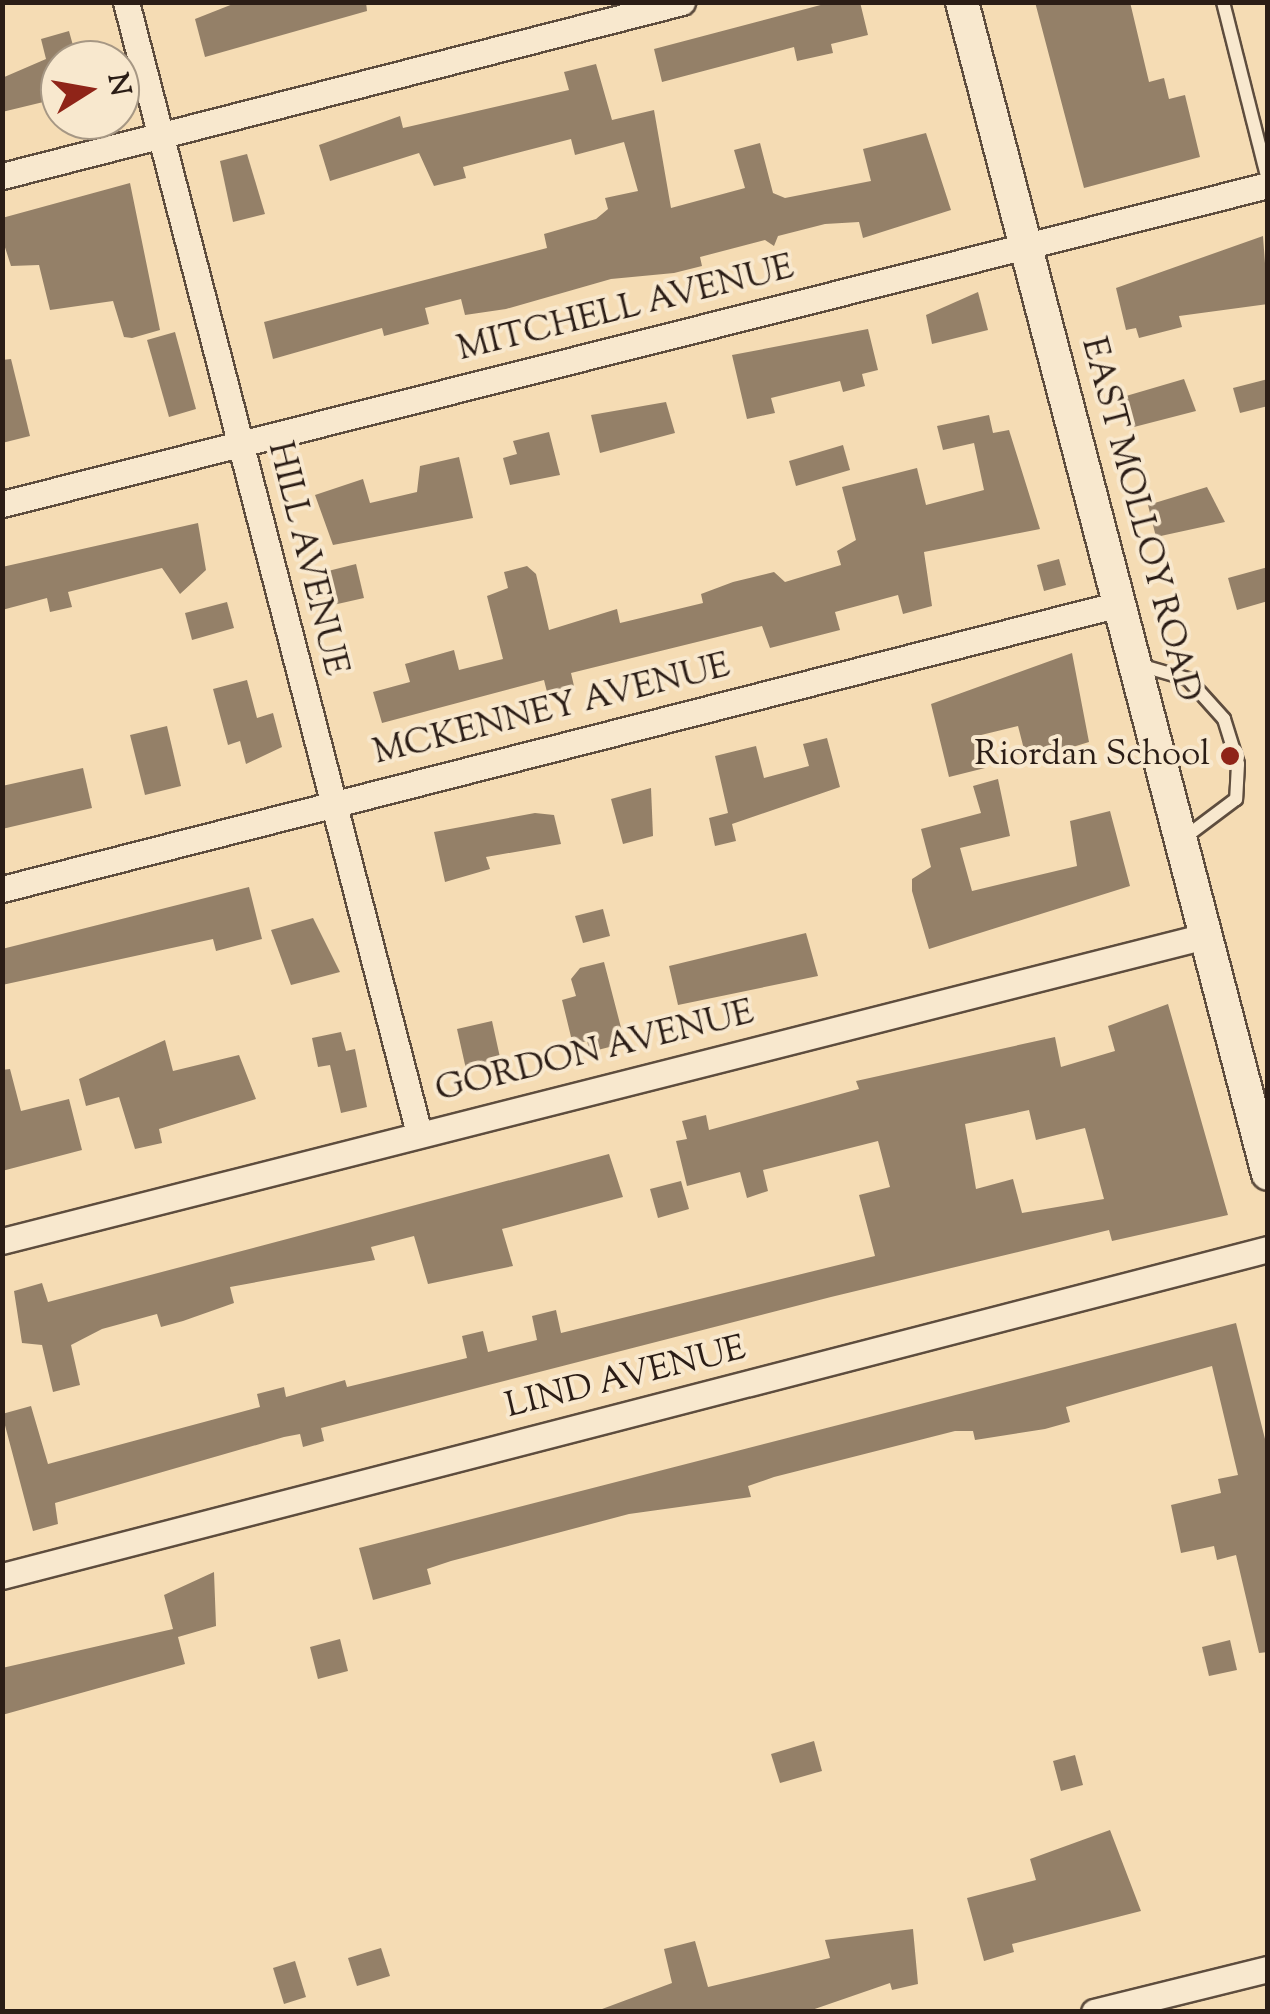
<!DOCTYPE html>
<style>
body{margin:0}
#map{position:relative;width:1270px;height:2014px;overflow:hidden;background:#f5dcb4;font-family:"Sorts Mill Goudy",serif}
div>[style]{position:absolute}
.building>*{inset:0;background:#948068}
.roads{filter:drop-shadow(2px 0 #5e4d3e) drop-shadow(-2px 0 #5e4d3e) drop-shadow(0 2px #5e4d3e) drop-shadow(0 -2px #5e4d3e)}
.service>*{height:12px;margin:-6px;padding:0 6px;transform-origin:6px;border-radius:6px;background:#f8e8ce}
.minor>*{height:25px;margin:-12.5px;padding:0 12.5px;transform-origin:12.5px;border-radius:12.5px;background:#f8e8ce}
.tertiary>*{height:32px;margin:-16px;padding:0 16px;transform-origin:16px;border-radius:16px;background:#f8e8ce}
.dots>*{width:28px;height:28px;translate:-50% -50%;box-sizing:border-box;border:5px solid #f8e8ce;border-radius:50%}
span{translate:-50% -50%;white-space:nowrap;text-align:center;line-height:1.15;-webkit-text-stroke:8px #f8e8ce;paint-order:stroke}
.street-label{font-size:35px;color:#2b1d16}
.poi-label{font-size:35px;color:#2b1d16}
.right{translate:-100% -50%;text-align:right}
.frame{position:absolute;inset:0;border:5px solid #2b1d16;pointer-events:none}
.north{position:absolute;left:40px;top:40px;width:100px;height:100px;box-sizing:border-box;background:#f8e8ce;border:2px solid #a69784;border-radius:50%;rotate:79deg;font-size:28px;font-weight:700;line-height:40px;text-align:center;color:#2b1d16}
.north::after{content:'';display:block;margin:auto;width:35px;height:45px;background:#8f2418;clip-path:polygon(50% 0,100% 100%,50% 72%,0 100%)}
</style>
<div id="map">
<div class="building">
<div style="clip-path:polygon(238px 2px,366px 2px,367px 11px,205px 57px,195px 19px)"></div>
<div style="clip-path:polygon(832px 2px,860px 2px,868px 35px,831px 44px,833px 53px,797px 61px,794px 47px,662px 82px,654px 49px)"></div>
<div style="clip-path:polygon(1035px 2px,1130px 2px,1149px 82px,1164px 78px,1169px 99px,1185px 95px,1200px 157px,1084px 188px)"></div>
<div style="clip-path:polygon(69px 31px,77px 60px,60px 60px,60px 98px,2px 112px,2px 78px,46px 59px,41px 39px)"></div>
<div style="clip-path:polygon(596px 64px,612px 120px,654px 110px,671px 208px,745px 188px,734px 150px,760px 143px,773px 193px,785px 198px,871px 181px,863px 149px,926px 133px,951px 210px,863px 238px,859px 222px,825px 224px,778px 236px,774px 246px,765px 240px,700px 257px,702px 266px,674px 273px,611px 279px,506px 309px,465px 315px,461px 299px,425px 308px,429px 324px,384px 336px,382px 328px,273px 359px,264px 322px,547px 248px,544px 234px,596px 219px,608px 209px,605px 198px,638px 191px,624px 142px,575px 155px,571px 139px,463px 167px,466px 178px,434px 186px,419px 153px,330px 181px,319px 145px,400px 116px,403px 128px,569px 90px,564px 72px)"></div>
<div style="clip-path:polygon(247px 154px,265px 214px,233px 222px,220px 161px)"></div>
<div style="clip-path:polygon(130px 183px,160px 330px,132px 338px,124px 337px,113px 301px,50px 310px,39px 265px,11px 266px,2px 238px,2px 218px)"></div>
<div style="clip-path:polygon(1263px 236px,1268px 304px,1179px 316px,1182px 327px,1139px 338px,1136px 328px,1126px 330px,1116px 288px)"></div>
<div style="clip-path:polygon(978px 292px,988px 330px,932px 344px,926px 315px)"></div>
<div style="clip-path:polygon(868px 329px,878px 370px,862px 374px,865px 386px,843px 392px,840px 381px,771px 398px,775px 413px,747px 419px,732px 355px)"></div>
<div style="clip-path:polygon(175px 332px,196px 409px,169px 417px,147px 340px)"></div>
<div style="clip-path:polygon(11px 359px,30px 436px,2px 443px,2px 360px)"></div>
<div style="clip-path:polygon(1184px 379px,1196px 411px,1134px 427px,1126px 396px)"></div>
<div style="clip-path:polygon(1268px 379px,1268px 406px,1240px 413px,1233px 388px)"></div>
<div style="clip-path:polygon(666px 402px,675px 433px,600px 453px,591px 415px)"></div>
<div style="clip-path:polygon(989px 415px,993px 433px,1009px 430px,1040px 529px,924px 552px,932px 606px,903px 614px,898px 595px,835px 612px,840px 630px,770px 648px,762px 626px,571px 673px,574px 686px,547px 692px,544px 680px,382px 723px,373px 692px,410px 682px,405px 664px,454px 650px,459px 670px,503px 659px,487px 596px,508px 588px,504px 572px,527px 566px,536px 574px,549px 630px,617px 609px,620px 623px,703px 603px,701px 594px,733px 582px,774px 572px,785px 582px,841px 565px,837px 551px,856px 540px,842px 487px,917px 468px,926px 505px,984px 490px,974px 443px,943px 450px,937px 426px)"></div>
<div style="clip-path:polygon(549px 432px,560px 475px,510px 485px,503px 458px,517px 454px,513px 441px)"></div>
<div style="clip-path:polygon(843px 445px,850px 470px,796px 486px,789px 461px)"></div>
<div style="clip-path:polygon(459px 457px,473px 518px,333px 545px,315px 495px,363px 479px,370px 503px,417px 492px,420px 466px)"></div>
<div style="clip-path:polygon(1207px 487px,1225px 522px,1156px 537px,1148px 505px)"></div>
<div style="clip-path:polygon(198px 523px,206px 570px,180px 594px,162px 568px,68px 592px,72px 607px,50px 612px,47px 598px,2px 610px,2px 567px)"></div>
<div style="clip-path:polygon(1059px 559px,1066px 585px,1044px 591px,1037px 565px)"></div>
<div style="clip-path:polygon(356px 564px,364px 598px,333px 605px,324px 572px)"></div>
<div style="clip-path:polygon(1268px 567px,1268px 601px,1237px 610px,1228px 578px)"></div>
<div style="clip-path:polygon(227px 602px,234px 628px,192px 640px,185px 613px)"></div>
<div style="clip-path:polygon(1072px 653px,1089px 742px,1027px 761px,1018px 726px,977px 736px,985px 768px,949px 777px,931px 704px)"></div>
<div style="clip-path:polygon(247px 680px,257px 718px,273px 713px,282px 747px,246px 764px,240px 741px,228px 745px,213px 689px)"></div>
<div style="clip-path:polygon(167px 726px,181px 786px,145px 795px,130px 735px)"></div>
<div style="clip-path:polygon(827px 738px,840px 787px,732px 824px,736px 841px,715px 846px,709px 818px,728px 813px,715px 756px,756px 746px,764px 778px,809px 766px,803px 744px)"></div>
<div style="clip-path:polygon(83px 768px,92px 808px,2px 829px,2px 786px)"></div>
<div style="clip-path:polygon(998px 779px,1010px 836px,960px 848px,972px 891px,1077px 866px,1070px 821px,1110px 811px,1130px 886px,929px 949px,912px 891px,912px 879px,931px 867px,921px 829px,981px 813px,973px 786px)"></div>
<div style="clip-path:polygon(651px 788px,653px 836px,623px 844px,611px 799px)"></div>
<div style="clip-path:polygon(535px 813px,554px 815px,561px 844px,486px 857px,490px 869px,445px 882px,434px 832px)"></div>
<div style="clip-path:polygon(249px 887px,262px 939px,216px 951px,213px 939px,2px 985px,2px 949px)"></div>
<div style="clip-path:polygon(603px 909px,610px 936px,583px 943px,575px 916px)"></div>
<div style="clip-path:polygon(313px 918px,340px 972px,291px 985px,271px 930px)"></div>
<div style="clip-path:polygon(806px 933px,818px 976px,678px 1005px,669px 966px)"></div>
<div style="clip-path:polygon(604px 962px,625px 1043px,590px 1052px,587px 1041px,573px 1045px,562px 1000px,576px 996px,571px 979px,580px 968px)"></div>
<div style="clip-path:polygon(evenodd,1168px 1004px,1228px 1215px,1112px 1241px,1109px 1230px,831px 1297px,321px 1428px,324px 1441px,303px 1447px,300px 1434px,284px 1437px,55px 1503px,58px 1524px,33px 1531px,2px 1414px,31px 1406px,48px 1464px,260px 1407px,257px 1394px,284px 1387px,286px 1397px,345px 1380px,347px 1387px,467px 1358px,462px 1336px,483px 1331px,488px 1352px,537px 1340px,532px 1316px,556px 1310px,561px 1333px,875px 1256px,859px 1195px,890px 1187px,878px 1141px,763px 1170px,768px 1191px,747px 1198px,740px 1172px,687px 1186px,676px 1141px,687px 1139px,682px 1121px,706px 1115px,709px 1130px,859px 1089px,856px 1081px,1055px 1037px,1061px 1067px,1115px 1051px,1108px 1026px,1168px 1004px,1029px 1110px,1036px 1140px,1085px 1128px,1104px 1199px,1022px 1213px,1013px 1179px,976px 1189px,965px 1124px,1029px 1110px)"></div>
<div style="clip-path:polygon(492px 1021px,501px 1062px,466px 1069px,457px 1029px)"></div>
<div style="clip-path:polygon(341px 1032px,346px 1051px,355px 1049px,367px 1107px,341px 1113px,330px 1065px,318px 1067px,312px 1038px)"></div>
<div style="clip-path:polygon(165px 1040px,173px 1071px,239px 1055px,256px 1099px,159px 1129px,162px 1143px,135px 1149px,119px 1097px,86px 1106px,79px 1079px)"></div>
<div style="clip-path:polygon(10px 1069px,21px 1111px,69px 1099px,82px 1150px,2px 1171px,2px 1070px)"></div>
<div style="clip-path:polygon(609px 1154px,623px 1197px,502px 1229px,513px 1266px,428px 1284px,414px 1236px,371px 1247px,375px 1260px,230px 1287px,234px 1303px,183px 1321px,161px 1327px,157px 1314px,102px 1329px,71px 1345px,80px 1385px,53px 1392px,42px 1345px,22px 1343px,14px 1291px,42px 1283px,48px 1302px)"></div>
<div style="clip-path:polygon(681px 1181px,689px 1209px,658px 1218px,650px 1189px)"></div>
<div style="clip-path:polygon(1236px 1323px,1268px 1451px,1268px 1652px,1259px 1653px,1236px 1555px,1217px 1560px,1214px 1546px,1181px 1553px,1171px 1505px,1221px 1493px,1218px 1479px,1238px 1475px,1212px 1366px,1066px 1407px,1070px 1422px,1045px 1429px,975px 1440px,973px 1431px,955px 1431px,774px 1477px,748px 1486px,751px 1497px,629px 1514px,451px 1561px,427px 1569px,431px 1584px,373px 1600px,359px 1548px)"></div>
<div style="clip-path:polygon(214px 1572px,216px 1626px,178px 1637px,185px 1664px,2px 1715px,2px 1668px,173px 1629px,164px 1595px)"></div>
<div style="clip-path:polygon(340px 1639px,348px 1671px,318px 1679px,310px 1647px)"></div>
<div style="clip-path:polygon(1230px 1640px,1237px 1670px,1209px 1676px,1202px 1647px)"></div>
<div style="clip-path:polygon(814px 1741px,822px 1771px,780px 1783px,771px 1754px)"></div>
<div style="clip-path:polygon(1075px 1755px,1083px 1785px,1061px 1791px,1053px 1761px)"></div>
<div style="clip-path:polygon(1110px 1830px,1141px 1911px,1012px 1944px,1014px 1952px,984px 1961px,967px 1898px,1036px 1880px,1030px 1859px)"></div>
<div style="clip-path:polygon(913px 1929px,918px 1984px,892px 1990px,890px 1983px,806px 2012px,594px 2012px,672px 1983px,664px 1949px,695px 1941px,708px 1987px,830px 1958px,825px 1940px)"></div>
<div style="clip-path:polygon(381px 1948px,390px 1976px,357px 1986px,348px 1958px)"></div>
<div style="clip-path:polygon(295px 1961px,306px 1997px,284px 2004px,273px 1968px)"></div>
</div>
<div class="roads">
<div class="service">
<div style="left:1223px;top:2px;width:184px;rotate:75.8deg"></div>
<div style="left:1136px;top:664px;width:54px;rotate:16.1deg"></div>
<div style="left:1188px;top:679px;width:54px;rotate:48deg"></div>
<div style="left:1224px;top:719px;width:47px;rotate:72.7deg"></div>
<div style="left:1238px;top:764px;width:35px;rotate:93deg"></div>
<div style="left:1236px;top:799px;width:65px;rotate:143.1deg"></div>
</div>
<div class="minor">
<div style="left:126px;top:2px;width:1168px;rotate:75.48deg"></div>
<div style="left:2px;top:176px;width:702px;rotate:-14.35deg"></div>
<div style="left:2px;top:504px;width:1306px;rotate:-14.14deg"></div>
<div style="left:2px;top:889px;width:1153px;rotate:-14.31deg"></div>
<div style="left:2px;top:1241px;width:1242px;rotate:-14.22deg"></div>
<div style="left:2px;top:1576px;width:1308px;rotate:-14.48deg"></div>
<div style="left:1094px;top:2012px;width:179px;rotate:-13.9deg"></div>
</div>
<div class="tertiary">
<div style="left:962px;top:2px;width:1211px;rotate:75.37deg"></div>
</div>
</div>
<div class="dots">
<div style="left:1230px;top:756px;background:#8f2418"></div>
</div>
<div class="street-label">
<span style="left:626px;top:310px;rotate:-14deg">MITCHELL AVENUE</span>
<span style="left:1139px;top:520px;rotate:75deg">EAST MOLLOY ROAD</span>
<span style="left:306px;top:559px;rotate:76deg">HILL AVENUE</span>
<span style="left:552px;top:711px;rotate:-14deg">MCKENNEY AVENUE</span>
<span style="left:595px;top:1053px;rotate:-14deg">GORDON AVENUE</span>
<span style="left:626px;top:1379px;rotate:-14deg">LIND AVENUE</span>
</div>
<div class="poi-label">
<span class="right" style="left:1210px;top:756px">Riordan School</span>
</div>
<div class="frame"></div>
<div class="north">N</div>
</div>
